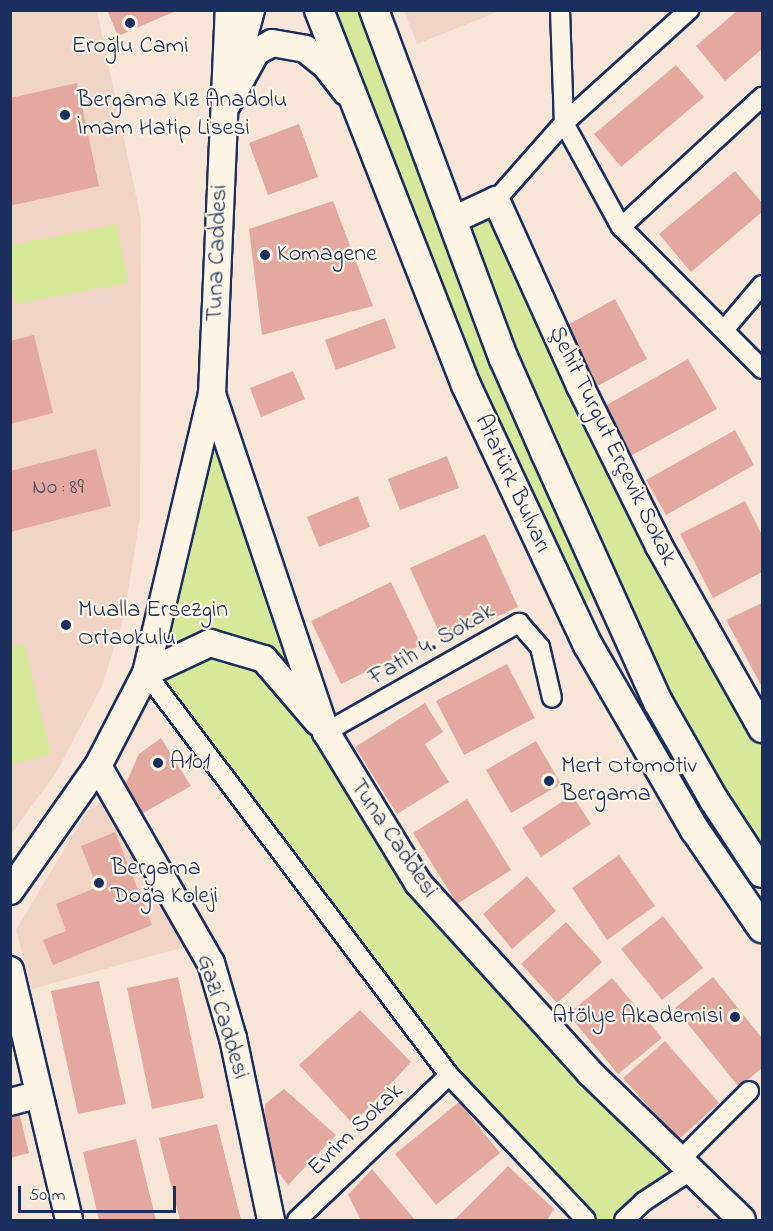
<!DOCTYPE html>
<meta charset="utf-8">
<style>
body{margin:0}
#map{position:relative;width:773px;height:1231px;overflow:hidden;background:#f7e6d7;font-family:"Indie Flower",sans-serif}
div>[style]{position:absolute}
.built>*{inset:0;background:#f1d4c6}
.green>*{inset:0;background:#d7e89b}
.building>*{inset:0;background:#e3a99e}
.roads{filter:drop-shadow(2px 0 #1b2f5e) drop-shadow(-2px 0 #1b2f5e) drop-shadow(0 2px #1b2f5e) drop-shadow(0 -2px #1b2f5e)}
.street>*{height:18px;margin:-9px;padding:0 9px;transform-origin:9px;border-radius:9px;background:#fcf5e5}
.secondary>*{height:26px;margin:-13px;padding:0 13px;transform-origin:13px;border-radius:13px;background:#fcf5e5}
.primary>*{height:28px;margin:-14px;padding:0 14px;transform-origin:14px;border-radius:14px;background:#fcf5e5}
.dots>*{width:16px;height:16px;translate:-50% -50%;box-sizing:border-box;border:3px solid #fcf5e5;border-radius:50%}
span{translate:-50% -50%;white-space:nowrap;text-align:center;line-height:1.15;-webkit-text-stroke:4.5px #fcf5e5;paint-order:stroke}
.number-label{font-size:21px;color:#4d4e6e}
.number-label span{-webkit-text-stroke-width:0}
.poi-label{font-size:24px;color:#1b2f5e}
.left{translate:0 -50%;text-align:left}
.right{translate:-100% -50%;text-align:right}
.street-label{font-size:24px;color:#1b2f5e}
.frame{position:absolute;inset:0;border:12px solid #1b2f5e;pointer-events:none}
.scale{position:absolute;left:18px;top:1186px;width:158px;height:27px;box-sizing:border-box;border:3px solid #1b2f5e;border-top:0;padding-left:8px;font-size:18px;line-height:21px;white-space:nowrap;color:#1b2f5e;-webkit-text-stroke:4px #fcf5e5;paint-order:stroke}
</style>
<div id="map">
<div class="built">
<div style="clip-path:polygon(11px 11px,97px 11px,141px 219px,140px 517px,124px 616px,102px 686px,56px 773px,11px 834px)"></div>
<div style="clip-path:polygon(404px 11px,404px 10px,500px 11px,417px 44px)"></div>
<div style="clip-path:polygon(108px 799px,188px 946px,32px 989px,16px 930px,87px 811px)"></div>
</div>
<div class="green">
<div style="clip-path:polygon(334px 11px,360px 11px,476px 330px,593px 598px,582px 605px,481px 378px)"></div>
<div style="clip-path:polygon(496px 200px,762px 729px,762px 873px,714px 800px,453px 220px)"></div>
<div style="clip-path:polygon(117px 224px,128px 283px,13px 305px,11px 245px)"></div>
<div style="clip-path:polygon(212px 394px,326px 732px,418px 883px,690px 1171px,624px 1220px,586px 1220px,449px 1075px,146px 673px)"></div>
<div style="clip-path:polygon(24px 643px,51px 754px,11px 765px,11px 646px)"></div>
</div>
<div class="building">
<div style="clip-path:polygon(107px 10px,178px 10px,118px 36px)"></div>
<div style="clip-path:polygon(738px 10px,762px 10px,762px 49px,725px 81px,696px 46px)"></div>
<div style="clip-path:polygon(676px 65px,704px 97px,621px 167px,594px 134px)"></div>
<div style="clip-path:polygon(77px 83px,99px 186px,10px 206px,10px 98px)"></div>
<div style="clip-path:polygon(299px 124px,318px 177px,268px 195px,249px 143px)"></div>
<div style="clip-path:polygon(735px 171px,762px 203px,762px 212px,691px 272px,659px 234px)"></div>
<div style="clip-path:polygon(333px 201px,373px 306px,262px 335px,249px 229px)"></div>
<div style="clip-path:polygon(615px 299px,647px 359px,592px 389px,560px 329px)"></div>
<div style="clip-path:polygon(385px 318px,396px 348px,336px 370px,325px 340px)"></div>
<div style="clip-path:polygon(34px 335px,53px 413px,10px 424px,10px 341px)"></div>
<div style="clip-path:polygon(688px 359px,717px 409px,627px 458px,603px 407px)"></div>
<div style="clip-path:polygon(293px 371px,305px 399px,261px 417px,250px 388px)"></div>
<div style="clip-path:polygon(735px 430px,754px 465px,666px 515px,646px 480px)"></div>
<div style="clip-path:polygon(96px 449px,111px 506px,10px 532px,10px 471px)"></div>
<div style="clip-path:polygon(447px 456px,459px 488px,400px 510px,388px 479px)"></div>
<div style="clip-path:polygon(358px 496px,370px 527px,319px 547px,307px 517px)"></div>
<div style="clip-path:polygon(745px 501px,762px 535px,762px 572px,713px 598px,680px 534px)"></div>
<div style="clip-path:polygon(485px 534px,518px 607px,443px 641px,410px 568px)"></div>
<div style="clip-path:polygon(391px 582px,421px 645px,341px 684px,311px 621px)"></div>
<div style="clip-path:polygon(762px 603px,762px 687px,726px 620px)"></div>
<div style="clip-path:polygon(507px 664px,535px 718px,464px 755px,436px 701px)"></div>
<div style="clip-path:polygon(425px 703px,443px 732px,425px 744px,449px 782px,397px 814px,355px 747px)"></div>
<div style="clip-path:polygon(161px 738px,191px 786px,136px 817px,122px 797px,125px 785px,139px 754px)"></div>
<div style="clip-path:polygon(536px 741px,561px 784px,511px 813px,486px 770px)"></div>
<div style="clip-path:polygon(572px 795px,591px 824px,541px 857px,522px 828px)"></div>
<div style="clip-path:polygon(467px 799px,511px 870px,457px 904px,413px 833px)"></div>
<div style="clip-path:polygon(115px 832px,152px 925px,53px 965px,43px 940px,66px 931px,56px 904px,97px 887px,81px 846px)"></div>
<div style="clip-path:polygon(619px 855px,655px 906px,607px 940px,572px 888px)"></div>
<div style="clip-path:polygon(527px 876px,556px 911px,512px 949px,483px 914px)"></div>
<div style="clip-path:polygon(663px 916px,703px 968px,662px 1000px,621px 949px)"></div>
<div style="clip-path:polygon(566px 922px,602px 962px,557px 1003px,521px 964px)"></div>
<div style="clip-path:polygon(178px 977px,204px 1098px,152px 1109px,127px 988px)"></div>
<div style="clip-path:polygon(713px 977px,762px 1038px,762px 1068px,739px 1087px,675px 1008px)"></div>
<div style="clip-path:polygon(612px 978px,662px 1038px,618px 1074px,568px 1014px)"></div>
<div style="clip-path:polygon(99px 981px,126px 1104px,78px 1114px,51px 991px)"></div>
<div style="clip-path:polygon(360px 1010px,411px 1062px,353px 1124px,299px 1065px)"></div>
<div style="clip-path:polygon(665px 1041px,719px 1103px,678px 1140px,623px 1078px)"></div>
<div style="clip-path:polygon(284px 1089px,336px 1135px,288px 1185px,263px 1153px,265px 1104px)"></div>
<div style="clip-path:polygon(459px 1102px,500px 1153px,436px 1205px,395px 1154px)"></div>
<div style="clip-path:polygon(19px 1112px,29px 1153px,10px 1158px,10px 1114px)"></div>
<div style="clip-path:polygon(217px 1124px,241px 1220px,180px 1220px,159px 1138px)"></div>
<div style="clip-path:polygon(136px 1139px,156px 1220px,99px 1220px,83px 1152px)"></div>
<div style="clip-path:polygon(508px 1166px,554px 1209px,547px 1220px,454px 1220px)"></div>
<div style="clip-path:polygon(372px 1169px,415px 1220px,361px 1220px,348px 1195px)"></div>
</div>
<div class="roads">
<div class="street">
<div style="left:560px;top:10px;width:113px;rotate:88deg"></div>
<div style="left:564px;top:123px;width:119px;rotate:61.3deg"></div>
<div style="left:621px;top:227px;width:200px;rotate:45.2deg"></div>
<div style="left:496px;top:200px;width:103px;rotate:-48.6deg"></div>
<div style="left:564px;top:123px;width:169px;rotate:-42.1deg"></div>
<div style="left:621px;top:227px;width:192px;rotate:-42.7deg"></div>
<div style="left:724px;top:330px;width:59px;rotate:-49.8deg"></div>
<div style="left:146px;top:673px;width:503px;rotate:52.99deg"></div>
<div style="left:449px;top:1075px;width:199px;rotate:46.6deg"></div>
<div style="left:326px;top:732px;width:222px;rotate:-29.5deg"></div>
<div style="left:519px;top:623px;width:32px;rotate:49deg"></div>
<div style="left:540px;top:647px;width:52px;rotate:76.8deg"></div>
<div style="left:679px;top:1161px;width:99px;rotate:-45deg"></div>
<div style="left:297px;top:1220px;width:210px;rotate:-43.6deg"></div>
<div style="left:624px;top:1220px;width:26px;rotate:-43deg"></div>
<div style="left:643px;top:1202px;width:56px;rotate:-33.4deg"></div>
</div>
<div class="secondary">
<div style="left:238px;top:59px;width:51px;rotate:-75.1deg"></div>
<div style="left:228px;top:103px;width:58px;rotate:-61.2deg"></div>
<div style="left:256px;top:52px;width:18px;rotate:-29deg"></div>
<div style="left:272px;top:43px;width:34px;rotate:10deg"></div>
<div style="left:305px;top:49px;width:27px;rotate:39deg"></div>
<div style="left:326px;top:66px;width:33px;rotate:52deg"></div>
<div style="left:453px;top:220px;width:47px;rotate:-24.9deg"></div>
<div style="left:496px;top:200px;width:204px;rotate:65.7deg"></div>
<div style="left:580px;top:386px;width:178px;rotate:63.7deg"></div>
<div style="left:659px;top:546px;width:210px;rotate:60.6deg"></div>
<div style="left:212px;top:394px;width:357px;rotate:71.4deg"></div>
<div style="left:326px;top:732px;width:177px;rotate:58.6deg"></div>
<div style="left:418px;top:883px;width:256px;rotate:47.8deg"></div>
<div style="left:590px;top:1073px;width:211px;rotate:44deg"></div>
<div style="left:146px;top:673px;width:71px;rotate:-25.1deg"></div>
<div style="left:210px;top:643px;width:56px;rotate:16.5deg"></div>
<div style="left:264px;top:659px;width:83px;rotate:49.4deg"></div>
<div style="left:98px;top:766px;width:227px;rotate:60.2deg"></div>
<div style="left:211px;top:963px;width:78px;rotate:73.7deg"></div>
<div style="left:233px;top:1038px;width:186px;rotate:78.2deg"></div>
<div style="left:10px;top:891px;width:153px;rotate:-54.9deg"></div>
<div style="left:98px;top:766px;width:105px;rotate:-62.7deg"></div>
<div style="left:146px;top:673px;width:287px;rotate:-76.7deg"></div>
<div style="left:212px;top:394px;width:384px;rotate:-87.5deg"></div>
<div style="left:10px;top:970px;width:257px;rotate:76.7deg"></div>
<div style="left:10px;top:1102px;width:30px;rotate:-15deg"></div>
</div>
<div class="primary">
<div style="left:319px;top:10px;width:403px;rotate:68.6deg"></div>
<div style="left:466px;top:385px;width:287px;rotate:64.9deg"></div>
<div style="left:588px;top:645px;width:214px;rotate:60deg"></div>
<div style="left:695px;top:830px;width:119px;rotate:55.6deg"></div>
<div style="left:374px;top:10px;width:372px;rotate:69.6deg"></div>
<div style="left:504px;top:359px;width:102px;rotate:66.2deg"></div>
<div style="left:545px;top:452px;width:274px;rotate:65.7deg"></div>
<div style="left:658px;top:702px;width:113px;rotate:60.3deg"></div>
<div style="left:714px;top:800px;width:87px;rotate:56.7deg"></div>
</div>
</div>
<div class="dots">
<div style="left:130px;top:23px;background:#1b2f5e"></div>
<div style="left:65px;top:115px;background:#1b2f5e"></div>
<div style="left:265px;top:255px;background:#1b2f5e"></div>
<div style="left:66px;top:625px;background:#1b2f5e"></div>
<div style="left:158px;top:763px;background:#1b2f5e"></div>
<div style="left:549px;top:781px;background:#1b2f5e"></div>
<div style="left:99px;top:883px;background:#1b2f5e"></div>
<div style="left:735px;top:1017px;background:#1b2f5e"></div>
</div>
<div class="number-label">
<span style="left:58px;top:488px">No : 89</span>
</div>
<div class="poi-label">
<span style="left:130px;top:47px">Eroğlu Cami</span>
<span class="left" style="left:77px;top:115px">Bergama Kız Anadolu<br>İmam Hatip Lisesi</span>
<span class="left" style="left:277px;top:255px">Komagene</span>
<span class="left" style="left:78px;top:625px">Mualla Ersezgin<br>Ortaokulu</span>
<span class="left" style="left:170px;top:763px">A101</span>
<span class="left" style="left:561px;top:781px">Mert Otomotiv<br>Bergama</span>
<span class="left" style="left:111px;top:883px">Bergama<br>Doğa Koleji</span>
<span class="right" style="left:723px;top:1017px">Atölye Akademisi</span>
</div>
<div class="street-label">
<span style="left:218px;top:253px;rotate:-88deg">Tuna Caddesi</span>
<span style="left:612px;top:446px;rotate:64deg">Şehit Turgut Erçevik Sokak</span>
<span style="left:512px;top:484px;rotate:65deg">Atatürk Bulvarı</span>
<span style="left:432px;top:645px;rotate:-30deg">Fatih 4. Sokak</span>
<span style="left:393px;top:839px;rotate:56deg">Tuna Caddesi</span>
<span style="left:222px;top:1017px;rotate:73deg">Gazi Caddesi</span>
<span style="left:356px;top:1130px;rotate:-44deg">Evrim Sokak</span>
</div>
<div class="frame"></div>
<div class="scale">50 m</div>
</div>
